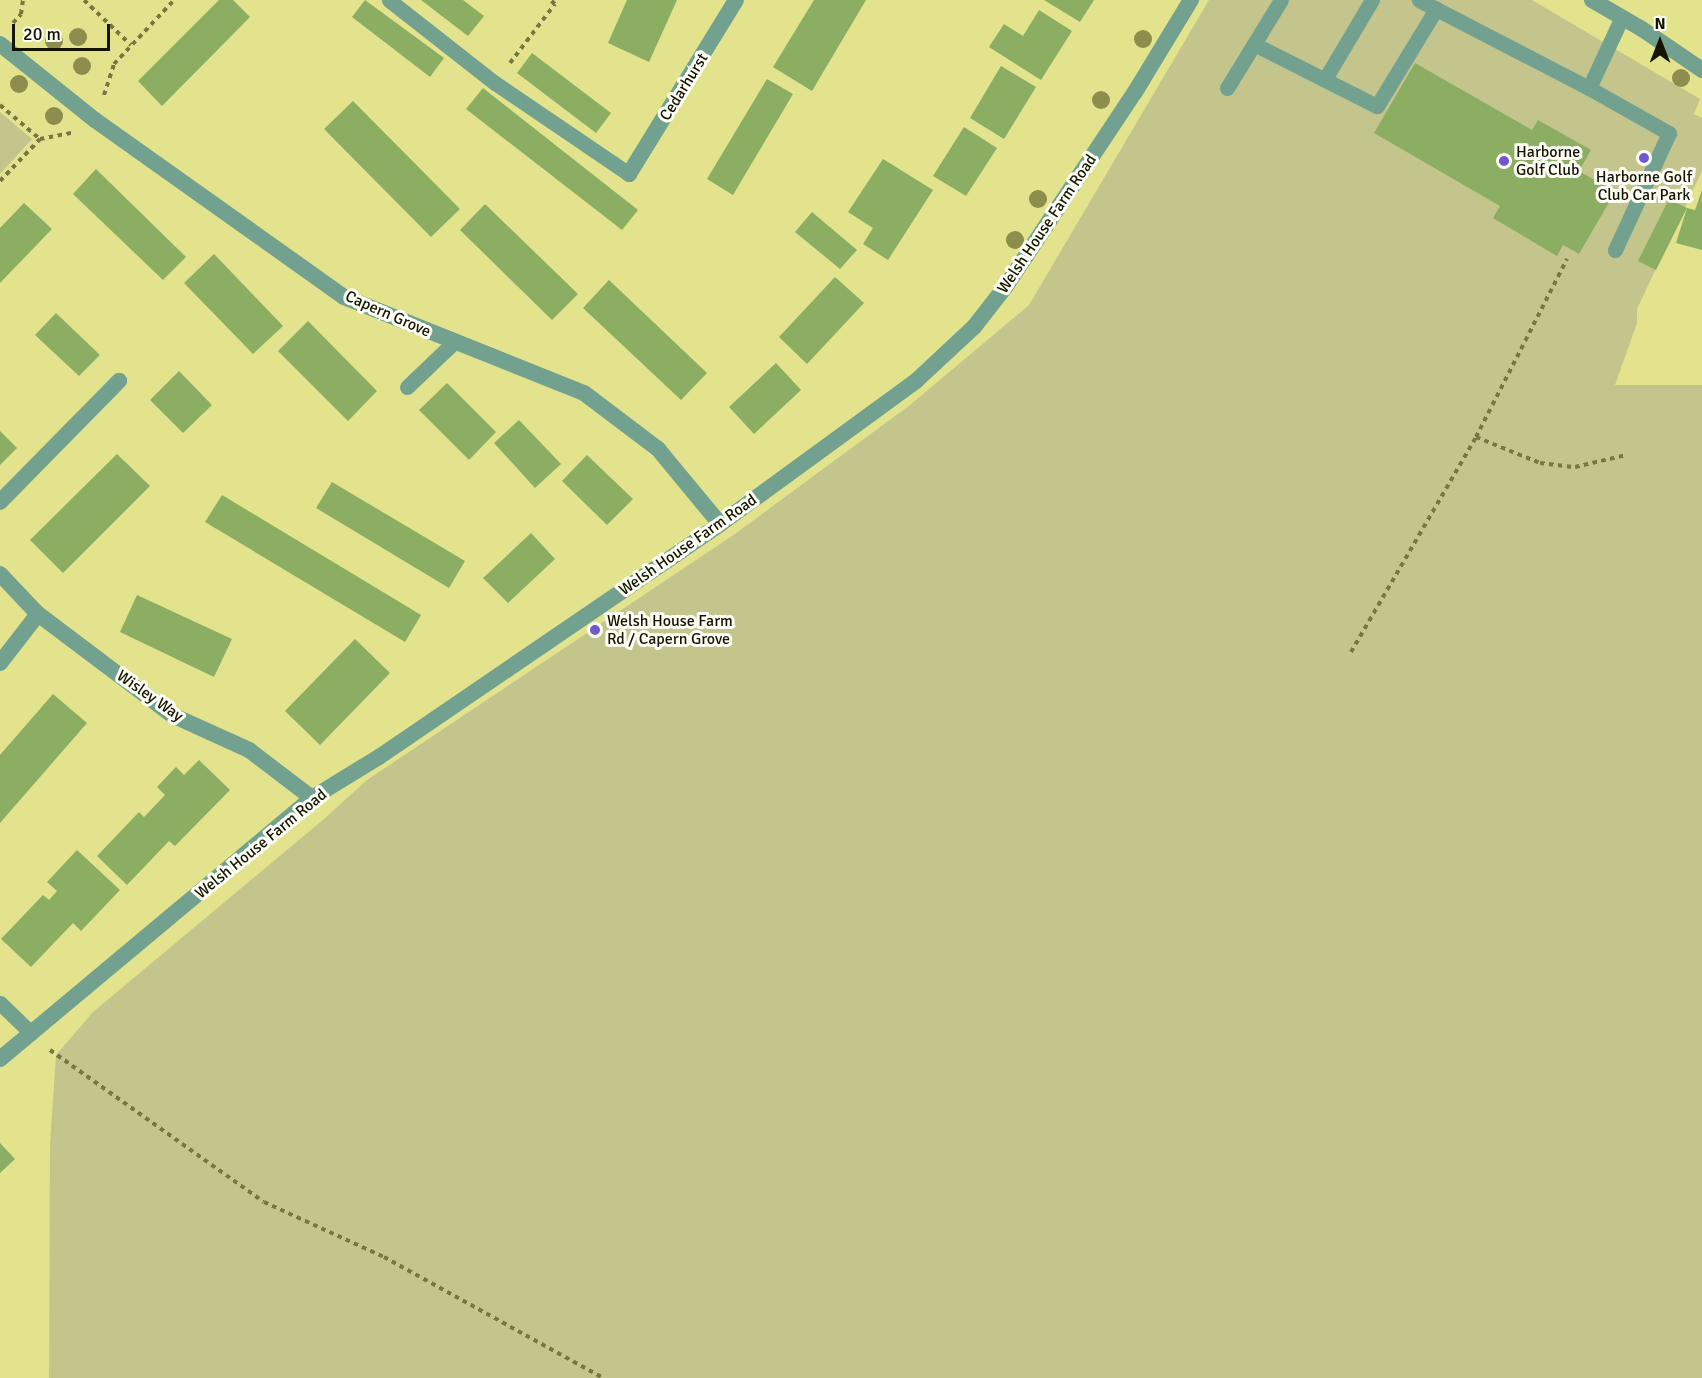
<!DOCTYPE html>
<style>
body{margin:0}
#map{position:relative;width:1702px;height:1378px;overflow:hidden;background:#e2e38c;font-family:Signika,sans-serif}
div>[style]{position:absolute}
.green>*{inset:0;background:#c4c58c}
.building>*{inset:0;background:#8bae62}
.path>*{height:4px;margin-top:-2px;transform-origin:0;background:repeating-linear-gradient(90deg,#777743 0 4.5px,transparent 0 9px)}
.service>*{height:15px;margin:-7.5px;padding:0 7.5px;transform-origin:7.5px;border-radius:7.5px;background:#72a18f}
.minor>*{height:16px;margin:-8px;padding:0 8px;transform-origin:8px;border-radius:8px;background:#72a18f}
.tertiary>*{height:16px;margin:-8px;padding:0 8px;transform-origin:8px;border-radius:8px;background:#72a18f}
.trees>*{width:18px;height:18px;margin:-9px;border-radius:50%;background:#8d8d4e}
.dots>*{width:16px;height:16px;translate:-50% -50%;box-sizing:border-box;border:3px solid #fefff6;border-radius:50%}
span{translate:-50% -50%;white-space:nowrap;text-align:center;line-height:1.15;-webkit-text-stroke:6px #fefff6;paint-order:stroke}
.street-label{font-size:16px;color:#151400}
.poi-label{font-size:16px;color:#151400}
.left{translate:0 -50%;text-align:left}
.north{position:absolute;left:1630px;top:12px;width:60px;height:60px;-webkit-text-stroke:4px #fefff6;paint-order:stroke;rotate:0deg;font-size:16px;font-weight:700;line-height:24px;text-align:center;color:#151400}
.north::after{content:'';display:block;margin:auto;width:21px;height:27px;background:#151400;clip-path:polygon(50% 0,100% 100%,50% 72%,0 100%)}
.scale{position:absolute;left:12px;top:24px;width:98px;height:27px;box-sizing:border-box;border:3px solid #151400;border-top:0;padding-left:8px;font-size:18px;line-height:21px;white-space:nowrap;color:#151400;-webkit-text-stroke:4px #fefff6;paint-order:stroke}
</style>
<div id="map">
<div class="green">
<div style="clip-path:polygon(1209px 0,1532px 0,1700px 99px,1694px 114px,1702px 118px,1702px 171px,1637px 309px,1637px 323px,1615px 385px,1702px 385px,1702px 1378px,49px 1378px,50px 1144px,56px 1055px,93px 1012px,324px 819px,367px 780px,732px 536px,910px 405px,1029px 305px)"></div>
<div style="clip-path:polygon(0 112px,32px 139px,0 174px)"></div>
</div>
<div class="building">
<div style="clip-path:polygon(219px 0,233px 0,250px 17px,162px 106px,138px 81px)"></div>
<div style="clip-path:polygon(365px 0,444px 58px,430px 77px,352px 17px)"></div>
<div style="clip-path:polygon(421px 0,463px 0,484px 16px,468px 36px)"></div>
<div style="clip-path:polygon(627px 0,677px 0,649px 62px,608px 43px)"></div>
<div style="clip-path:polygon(814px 0,866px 0,812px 91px,773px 67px)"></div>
<div style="clip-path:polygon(1044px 0,1094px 0,1080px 22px)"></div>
<div style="clip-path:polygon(1039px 10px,1072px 31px,1041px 80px,989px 47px,1004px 24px,1023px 36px)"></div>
<div style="clip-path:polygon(532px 53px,611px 113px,596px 133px,517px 73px)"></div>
<div style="clip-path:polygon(1415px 63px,1532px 130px,1538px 120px,1591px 150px,1579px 171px,1615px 192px,1579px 254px,1563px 245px,1557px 256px,1493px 218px,1500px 206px,1374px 133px)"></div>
<div style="clip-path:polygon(1001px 66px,1036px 87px,1004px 139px,970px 118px)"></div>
<div style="clip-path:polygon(767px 79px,793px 94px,733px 195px,707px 179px)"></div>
<div style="clip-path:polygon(483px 88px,638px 210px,622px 230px,466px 109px)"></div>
<div style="clip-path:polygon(353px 101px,460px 209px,431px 237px,324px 129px)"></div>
<div style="clip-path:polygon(964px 127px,997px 148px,966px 196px,933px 176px)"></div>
<div style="clip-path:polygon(883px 159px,933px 190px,888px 260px,863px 244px,873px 228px,848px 212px)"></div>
<div style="clip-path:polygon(96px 169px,186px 257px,163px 280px,73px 194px)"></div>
<div style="clip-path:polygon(1702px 190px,1702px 250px,1676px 243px,1687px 208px,1695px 210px)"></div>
<div style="clip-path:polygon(1669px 199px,1687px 208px,1656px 270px,1638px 261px)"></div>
<div style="clip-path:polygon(24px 203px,52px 229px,0 283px,0 228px)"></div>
<div style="clip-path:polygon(485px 204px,578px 294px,552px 320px,460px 230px)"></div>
<div style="clip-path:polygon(812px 212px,857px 250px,840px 269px,795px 232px)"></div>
<div style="clip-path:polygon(214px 254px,283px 326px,253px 354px,184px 283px)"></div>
<div style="clip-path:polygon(835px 277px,864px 303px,807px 364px,779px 337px)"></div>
<div style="clip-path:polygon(609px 280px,707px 373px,681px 400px,583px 308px)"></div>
<div style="clip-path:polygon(56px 313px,100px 355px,79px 376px,35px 335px)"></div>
<div style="clip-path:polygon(308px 321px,377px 391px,348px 421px,278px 351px)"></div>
<div style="clip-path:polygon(776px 363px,801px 390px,754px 434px,729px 407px)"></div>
<div style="clip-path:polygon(179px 371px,212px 405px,183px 433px,150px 400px)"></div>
<div style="clip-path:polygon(447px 383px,496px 432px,469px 460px,419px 410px)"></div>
<div style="clip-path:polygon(519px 420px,561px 464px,535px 488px,494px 443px)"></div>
<div style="clip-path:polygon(0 431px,17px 448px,0 465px)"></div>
<div style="clip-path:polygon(117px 454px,150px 486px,63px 573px,30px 540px)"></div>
<div style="clip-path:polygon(587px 455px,633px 499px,607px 525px,562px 481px)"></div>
<div style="clip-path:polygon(332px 482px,465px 561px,449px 588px,316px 508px)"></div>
<div style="clip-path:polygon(222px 495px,421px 615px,405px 642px,205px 522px)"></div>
<div style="clip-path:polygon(531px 533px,555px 559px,508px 603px,483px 578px)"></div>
<div style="clip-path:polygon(137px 595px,232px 639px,214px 677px,120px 632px)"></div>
<div style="clip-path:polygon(355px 639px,390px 673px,320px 745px,285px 711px)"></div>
<div style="clip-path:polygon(53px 694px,87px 723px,0 823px,0 755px)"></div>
<div style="clip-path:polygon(199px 760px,230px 790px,175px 846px,169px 841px,127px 885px,97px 856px,139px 812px,144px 817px,165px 795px,157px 787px,176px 767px,184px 775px)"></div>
<div style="clip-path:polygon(77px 850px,120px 890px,81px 931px,73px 923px,31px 967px,1px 939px,43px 895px,49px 900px,57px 891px,47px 882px)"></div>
<div style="clip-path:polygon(0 1143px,15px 1159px,0 1173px)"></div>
</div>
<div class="path">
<div style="left:84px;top:0;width:65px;rotate:43.8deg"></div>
<div style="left:13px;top:23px;width:12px;rotate:-48deg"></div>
<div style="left:21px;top:14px;width:14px;rotate:-82deg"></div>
<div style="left:510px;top:63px;width:74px;rotate:-52.7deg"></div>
<div style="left:555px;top:4px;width:6px;rotate:-141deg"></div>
<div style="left:104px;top:95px;width:33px;rotate:-72deg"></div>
<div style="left:114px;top:64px;width:88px;rotate:-46.8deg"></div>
<div style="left:0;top:105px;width:52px;rotate:40.4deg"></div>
<div style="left:0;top:181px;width:58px;rotate:-46.4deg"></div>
<div style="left:40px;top:139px;width:32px;rotate:-11deg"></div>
<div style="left:1476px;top:437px;width:200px;rotate:-62.9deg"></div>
<div style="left:1351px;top:652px;width:249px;rotate:-59.8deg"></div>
<div style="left:1476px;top:437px;width:69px;rotate:22.1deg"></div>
<div style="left:1540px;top:463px;width:35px;rotate:7deg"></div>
<div style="left:1575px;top:467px;width:52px;rotate:-13.2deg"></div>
<div style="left:50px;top:1050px;width:262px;rotate:35.4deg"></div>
<div style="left:264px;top:1202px;width:132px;rotate:24.6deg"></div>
<div style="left:384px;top:1257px;width:250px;rotate:28.9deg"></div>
</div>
<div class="service">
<div style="left:389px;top:0;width:135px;rotate:38.1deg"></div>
<div style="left:495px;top:83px;width:162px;rotate:34.2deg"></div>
<div style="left:1419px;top:0;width:191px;rotate:27.4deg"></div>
<div style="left:1589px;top:88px;width:78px;rotate:-65.1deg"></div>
<div style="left:1254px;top:44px;width:138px;rotate:26.8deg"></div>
<div style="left:1377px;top:106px;width:114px;rotate:-58.7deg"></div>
<div style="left:1325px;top:79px;width:92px;rotate:-59.3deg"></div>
<div style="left:1227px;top:88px;width:103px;rotate:-58.5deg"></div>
<div style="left:1589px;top:88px;width:92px;rotate:29.4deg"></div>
<div style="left:1669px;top:133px;width:129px;rotate:114.8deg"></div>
<div style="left:407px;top:387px;width:64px;rotate:-43.7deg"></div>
<div style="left:0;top:1003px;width:43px;rotate:44.1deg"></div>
</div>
<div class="minor">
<div style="left:0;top:44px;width:122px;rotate:38.7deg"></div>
<div style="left:95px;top:120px;width:305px;rotate:35.4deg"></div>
<div style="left:344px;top:297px;width:258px;rotate:21.8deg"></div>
<div style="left:584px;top:393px;width:93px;rotate:37.1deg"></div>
<div style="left:658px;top:449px;width:97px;rotate:50.4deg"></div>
<div style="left:629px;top:174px;width:204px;rotate:-58.4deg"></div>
<div style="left:0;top:502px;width:170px;rotate:-45.5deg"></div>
<div style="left:0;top:574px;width:55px;rotate:46.5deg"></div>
<div style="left:38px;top:614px;width:168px;rotate:37deg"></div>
<div style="left:172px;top:715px;width:85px;rotate:24.4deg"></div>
<div style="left:249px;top:750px;width:79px;rotate:37.3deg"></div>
<div style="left:0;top:663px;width:62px;rotate:-52.2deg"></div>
<div style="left:0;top:1059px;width:407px;rotate:-39.9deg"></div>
<div style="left:312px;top:798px;width:79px;rotate:-31.5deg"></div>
<div style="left:379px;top:757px;width:413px;rotate:-34.3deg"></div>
<div style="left:720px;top:524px;width:243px;rotate:-36.1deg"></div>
<div style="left:916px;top:381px;width:79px;rotate:-43deg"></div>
<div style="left:974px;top:327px;width:52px;rotate:-52deg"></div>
<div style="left:1006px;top:286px;width:233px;rotate:-56.4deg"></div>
<div style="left:1135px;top:92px;width:108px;rotate:-58.7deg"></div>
</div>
<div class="tertiary">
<div style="left:1592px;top:0;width:58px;rotate:30.1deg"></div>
<div style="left:1642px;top:29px;width:73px;rotate:34.3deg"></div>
</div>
<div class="trees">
<div style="left:78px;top:37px"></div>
<div style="left:1143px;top:39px"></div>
<div style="left:54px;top:41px"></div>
<div style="left:82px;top:66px"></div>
<div style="left:1681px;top:78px"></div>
<div style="left:19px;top:84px"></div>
<div style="left:1101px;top:100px"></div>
<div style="left:54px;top:116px"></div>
<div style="left:1038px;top:199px"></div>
<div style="left:1015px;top:240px"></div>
</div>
<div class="dots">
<div style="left:1644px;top:158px;background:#7156d0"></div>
<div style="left:1504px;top:161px;background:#7156d0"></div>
<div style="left:595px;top:630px;background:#7156d0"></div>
</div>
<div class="street-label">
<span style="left:684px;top:87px;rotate:-58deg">Cedarhurst</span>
<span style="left:1047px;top:224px;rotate:-56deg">Welsh House Farm Road</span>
<span style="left:388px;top:314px;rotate:24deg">Capern Grove</span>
<span style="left:688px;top:545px;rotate:-35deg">Welsh House Farm Road</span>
<span style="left:150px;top:696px;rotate:35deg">Wisley Way</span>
<span style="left:261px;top:844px;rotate:-39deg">Welsh House Farm Road</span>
</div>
<div class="poi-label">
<span class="left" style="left:1516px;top:161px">Harborne<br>Golf Club</span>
<span style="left:1644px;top:186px">Harborne Golf<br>Club Car Park</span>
<span class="left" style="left:607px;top:630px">Welsh House Farm<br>Rd / Capern Grove</span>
</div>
<div class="north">N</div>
<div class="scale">20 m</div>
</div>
